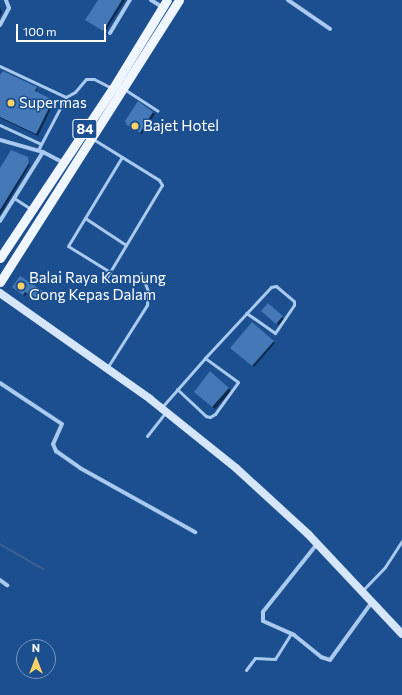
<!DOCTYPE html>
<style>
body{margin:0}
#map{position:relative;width:402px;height:695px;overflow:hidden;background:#1b4f8f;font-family:Commissioner,sans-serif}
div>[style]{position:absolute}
.shadow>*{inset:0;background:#0007}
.stream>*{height:2px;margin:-1px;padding:0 1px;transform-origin:1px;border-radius:1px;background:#3c6290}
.building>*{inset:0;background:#4478b7}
.service>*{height:3px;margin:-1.5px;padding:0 1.5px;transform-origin:1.5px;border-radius:1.5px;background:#a9c9ee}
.minor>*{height:4px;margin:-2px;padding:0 2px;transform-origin:2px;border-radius:2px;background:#a9c9ee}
.secondary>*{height:8px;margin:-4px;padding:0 4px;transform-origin:4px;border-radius:4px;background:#d6e6fa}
.primary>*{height:9px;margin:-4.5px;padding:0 4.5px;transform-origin:4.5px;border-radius:4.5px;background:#f0f6ff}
.dots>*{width:11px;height:11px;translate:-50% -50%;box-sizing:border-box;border:2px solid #1b4f8f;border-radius:50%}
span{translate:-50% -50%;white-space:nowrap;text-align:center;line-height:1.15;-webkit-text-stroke:3px #1b4f8f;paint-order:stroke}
.shield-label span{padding:1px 3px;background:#1b4f8f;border:1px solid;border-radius:3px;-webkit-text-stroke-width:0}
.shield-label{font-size:14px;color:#fff;font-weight:700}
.poi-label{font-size:15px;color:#fff}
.left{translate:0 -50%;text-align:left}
.north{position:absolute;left:16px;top:639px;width:40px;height:40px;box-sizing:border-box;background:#1b4f8f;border:1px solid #7695bc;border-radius:50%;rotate:0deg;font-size:11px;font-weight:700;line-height:16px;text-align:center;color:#fff}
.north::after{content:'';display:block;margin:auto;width:14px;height:18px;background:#ffd166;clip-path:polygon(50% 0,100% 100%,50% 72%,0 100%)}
.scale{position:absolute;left:16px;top:24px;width:90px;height:18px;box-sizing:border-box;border:2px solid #fff;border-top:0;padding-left:5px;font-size:12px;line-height:14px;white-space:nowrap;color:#fff;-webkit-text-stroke:3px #1b4f8f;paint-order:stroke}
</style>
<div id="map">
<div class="shadow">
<div style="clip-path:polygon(99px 0,125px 0,105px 32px,89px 22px)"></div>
<div style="clip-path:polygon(0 7px,2px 13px,0 17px)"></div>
<div style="clip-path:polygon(4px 73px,37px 88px,37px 93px,54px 102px,38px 136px,0 118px,0 76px)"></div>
<div style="clip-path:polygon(138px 103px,155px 114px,142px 134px,130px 127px)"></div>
<div style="clip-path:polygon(28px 158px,30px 165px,0 215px,0 170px)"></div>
<div style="clip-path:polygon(16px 289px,45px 294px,47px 296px,43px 302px,27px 293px,25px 296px)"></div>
<div style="clip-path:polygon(268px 304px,284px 319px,279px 325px,262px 311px)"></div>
<div style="clip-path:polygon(253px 324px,275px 343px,254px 367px,231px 348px)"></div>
<div style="clip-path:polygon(228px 388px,231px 391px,215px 409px,198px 394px)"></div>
</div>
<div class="stream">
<div style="left:0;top:544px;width:50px;rotate:30.2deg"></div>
</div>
<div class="building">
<div style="clip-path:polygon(98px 0,122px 0,103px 31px,85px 20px)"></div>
<div style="clip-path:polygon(3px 71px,37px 87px,35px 91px,53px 100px,36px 134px,0 117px,0 75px)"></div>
<div style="clip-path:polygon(138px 101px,153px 112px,140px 133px,127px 125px,125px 121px)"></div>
<div style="clip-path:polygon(11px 150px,28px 157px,29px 163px,0 210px,0 168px)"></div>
<div style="clip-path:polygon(20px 276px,46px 293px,41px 300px,25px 292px,23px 295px,12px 287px)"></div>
<div style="clip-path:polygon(268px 303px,283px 316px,276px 324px,261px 311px)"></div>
<div style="clip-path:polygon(252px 322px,274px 341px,252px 366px,230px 348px)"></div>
<div style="clip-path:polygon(210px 371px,229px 388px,212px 407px,194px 392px)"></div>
</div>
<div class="service">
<div style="left:0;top:66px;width:73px;rotate:25.2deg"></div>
<div style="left:124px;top:89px;width:40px;rotate:32.9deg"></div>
<div style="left:0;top:125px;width:45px;rotate:24.9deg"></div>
<div style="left:93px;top:139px;width:78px;rotate:31.8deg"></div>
<div style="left:159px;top:180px;width:6px;rotate:59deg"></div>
<div style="left:162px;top:185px;width:113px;rotate:120.9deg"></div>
<div style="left:38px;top:150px;width:60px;rotate:-62.2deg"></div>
<div style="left:66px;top:97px;width:10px;rotate:-29deg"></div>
<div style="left:75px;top:92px;width:17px;rotate:-50deg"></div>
<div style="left:86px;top:79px;width:8px"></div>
<div style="left:94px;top:79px;width:20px;rotate:27deg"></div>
<div style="left:14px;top:198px;width:20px;rotate:33deg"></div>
<div style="left:85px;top:218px;width:49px;rotate:33.4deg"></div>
<div style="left:110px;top:272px;width:49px;rotate:-148.2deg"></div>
<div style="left:68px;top:246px;width:104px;rotate:-58.8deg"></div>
<div style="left:107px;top:368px;width:75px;rotate:-57.6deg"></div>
<div style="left:147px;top:305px;width:14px;rotate:-86deg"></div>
<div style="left:148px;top:291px;width:19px;rotate:-111deg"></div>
<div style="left:177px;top:389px;width:40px;rotate:43deg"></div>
<div style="left:206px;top:416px;width:4px;rotate:14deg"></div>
<div style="left:210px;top:417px;width:6px;rotate:-31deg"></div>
<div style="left:215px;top:414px;width:39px;rotate:-54deg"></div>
<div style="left:238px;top:382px;width:41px;rotate:-144deg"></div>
<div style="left:162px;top:407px;width:65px;rotate:-48.7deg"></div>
<div style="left:205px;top:358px;width:97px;rotate:-47.1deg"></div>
<div style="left:271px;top:287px;width:5px;rotate:-11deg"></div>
<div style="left:276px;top:286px;width:23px;rotate:40deg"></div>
<div style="left:294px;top:301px;width:4px;rotate:90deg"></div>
<div style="left:294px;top:305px;width:34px;rotate:124deg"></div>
<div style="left:275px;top:333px;width:35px;rotate:-145deg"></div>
<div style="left:147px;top:436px;width:31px;rotate:-52deg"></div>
<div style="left:362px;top:591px;width:33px;rotate:-46deg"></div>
<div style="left:385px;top:567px;width:31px;rotate:-57deg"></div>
<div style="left:246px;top:670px;width:15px;rotate:-53deg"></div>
<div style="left:255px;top:658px;width:20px;rotate:3deg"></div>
<div style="left:275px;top:659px;width:31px;rotate:-58deg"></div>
</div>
<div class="minor">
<div style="left:151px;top:0;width:13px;rotate:32deg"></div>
<div style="left:288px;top:0;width:51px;rotate:34.6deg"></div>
<div style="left:0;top:25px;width:19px;rotate:-62deg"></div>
<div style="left:9px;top:8px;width:9px;rotate:-111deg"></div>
<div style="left:110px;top:33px;width:39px;rotate:-59deg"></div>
<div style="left:0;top:140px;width:45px;rotate:15.6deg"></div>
<div style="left:43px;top:152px;width:21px;rotate:28deg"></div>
<div style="left:0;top:221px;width:81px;rotate:-58.1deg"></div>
<div style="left:0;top:383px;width:74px;rotate:33.5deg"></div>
<div style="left:62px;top:424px;width:22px;rotate:114deg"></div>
<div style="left:53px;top:444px;width:8px;rotate:67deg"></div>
<div style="left:56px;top:451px;width:29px;rotate:35deg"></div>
<div style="left:80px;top:468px;width:132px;rotate:29.1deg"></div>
<div style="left:317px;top:544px;width:87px;rotate:128.5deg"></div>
<div style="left:263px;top:612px;width:9px;rotate:90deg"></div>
<div style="left:263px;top:621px;width:34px;rotate:24deg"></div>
<div style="left:294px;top:635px;width:35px;rotate:39deg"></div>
<div style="left:321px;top:657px;width:9px;rotate:18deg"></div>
<div style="left:330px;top:660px;width:72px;rotate:-54.1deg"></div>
<div style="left:0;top:580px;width:9px;rotate:36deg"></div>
</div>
<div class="secondary">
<div style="left:0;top:293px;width:184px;rotate:35.2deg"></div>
<div style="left:150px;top:399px;width:110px;rotate:38.7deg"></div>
<div style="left:236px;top:468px;width:98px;rotate:42.5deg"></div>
<div style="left:308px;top:534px;width:137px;rotate:46.8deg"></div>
</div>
<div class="primary">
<div style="left:0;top:258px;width:204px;rotate:-56.4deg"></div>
<div style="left:113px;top:88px;width:103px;rotate:-58.5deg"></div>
<div style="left:0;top:282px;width:334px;rotate:-57.6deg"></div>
</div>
<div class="dots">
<div style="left:11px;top:103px;background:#ffd166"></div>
<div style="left:135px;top:126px;background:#ffd166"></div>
<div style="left:21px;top:286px;background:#ffd166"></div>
</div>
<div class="shield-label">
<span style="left:85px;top:129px">84</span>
</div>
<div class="poi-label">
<span class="left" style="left:19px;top:103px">Supermas</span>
<span class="left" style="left:143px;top:126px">Bajet Hotel</span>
<span class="left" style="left:29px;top:286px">Balai Raya Kampung<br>Gong Kepas Dalam</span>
</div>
<div class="north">N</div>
<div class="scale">100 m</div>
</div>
